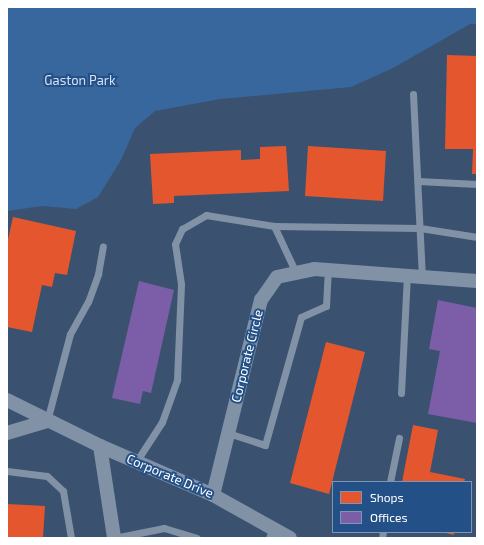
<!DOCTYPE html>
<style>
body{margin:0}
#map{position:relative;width:484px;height:545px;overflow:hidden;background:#3a5270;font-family:"Exo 2",sans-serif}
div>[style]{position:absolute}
.green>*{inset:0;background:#37679d}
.shops>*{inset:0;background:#e4572e}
.offices>*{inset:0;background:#7b5ea7}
.service>*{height:7px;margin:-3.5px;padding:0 3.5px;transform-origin:3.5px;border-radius:3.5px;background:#8192a6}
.minor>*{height:14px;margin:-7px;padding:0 7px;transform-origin:7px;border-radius:7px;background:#8192a6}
span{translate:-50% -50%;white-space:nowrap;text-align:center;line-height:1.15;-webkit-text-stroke:4px #235087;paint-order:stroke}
.park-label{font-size:13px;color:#d2e3f7}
.street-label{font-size:13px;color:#fff}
.frame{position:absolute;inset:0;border:8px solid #fff;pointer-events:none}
.legend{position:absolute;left:332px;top:481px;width:140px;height:52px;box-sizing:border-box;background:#235087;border:1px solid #7b96b7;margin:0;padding:5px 7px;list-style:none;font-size:12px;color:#fff}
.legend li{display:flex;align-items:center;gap:8px;height:20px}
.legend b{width:20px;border:1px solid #7b96b7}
</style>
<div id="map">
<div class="green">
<div style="clip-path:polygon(7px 7px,477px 7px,477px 24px,470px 24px,393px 68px,351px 87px,220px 99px,155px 111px,135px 128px,121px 160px,98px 197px,76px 209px,42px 206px,7px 211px)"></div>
</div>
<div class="shops">
<div style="clip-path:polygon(447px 55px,477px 56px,477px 174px,472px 174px,473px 149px,445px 149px)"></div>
<div style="clip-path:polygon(286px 146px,289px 191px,174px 196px,174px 203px,153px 204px,150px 154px,241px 150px,241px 160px,260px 159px,260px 147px)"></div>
<div style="clip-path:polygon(308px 146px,386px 151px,383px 201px,305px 196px)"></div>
<div style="clip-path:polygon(13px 217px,76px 231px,67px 275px,55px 273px,52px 287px,42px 285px,32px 332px,7px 327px,7px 244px)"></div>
<div style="clip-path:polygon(326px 342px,365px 352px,329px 494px,290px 483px)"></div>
<div style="clip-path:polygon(413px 425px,438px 430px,430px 472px,465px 479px,464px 482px,402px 482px)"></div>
<div style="clip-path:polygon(7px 504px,45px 506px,43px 538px,7px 538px)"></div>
<div style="clip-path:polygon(442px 532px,454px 532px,454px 535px)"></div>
</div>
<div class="offices">
<div style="clip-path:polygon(139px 281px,174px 290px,151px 393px,143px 391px,140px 404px,112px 398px)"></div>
<div style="clip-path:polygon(438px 300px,477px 308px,477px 423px,428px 414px,440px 351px,429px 349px)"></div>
</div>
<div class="service">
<div style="left:413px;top:94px;width:183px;rotate:87.2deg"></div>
<div style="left:418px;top:181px;width:59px;rotate:2.9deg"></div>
<div style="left:274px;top:226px;width:146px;rotate:0.8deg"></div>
<div style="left:420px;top:228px;width:58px;rotate:9deg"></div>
<div style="left:401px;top:393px;width:117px;rotate:-87.1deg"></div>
<div style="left:47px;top:421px;width:90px;rotate:-75.2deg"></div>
<div style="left:70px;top:334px;width:37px;rotate:-61deg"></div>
<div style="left:88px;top:302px;width:30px;rotate:-70deg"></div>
<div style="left:98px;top:274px;width:28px;rotate:-80deg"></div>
<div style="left:228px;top:433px;width:39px;rotate:18deg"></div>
<div style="left:265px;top:445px;width:133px;rotate:-74.3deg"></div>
<div style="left:301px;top:317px;width:27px;rotate:-24deg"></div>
<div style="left:326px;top:306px;width:36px;rotate:-87deg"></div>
<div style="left:136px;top:462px;width:48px;rotate:-57deg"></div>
<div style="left:162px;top:422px;width:45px;rotate:-70.3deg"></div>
<div style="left:177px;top:380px;width:96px;rotate:-87.6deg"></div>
<div style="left:181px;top:284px;width:40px;rotate:-98.5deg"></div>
<div style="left:175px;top:244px;width:17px;rotate:-65deg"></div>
<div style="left:182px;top:229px;width:28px;rotate:-30deg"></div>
<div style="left:206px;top:215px;width:69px;rotate:9.2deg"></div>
<div style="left:274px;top:226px;width:52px;rotate:64.9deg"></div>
<div style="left:7px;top:471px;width:40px;rotate:7.1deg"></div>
<div style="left:47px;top:476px;width:22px;rotate:43deg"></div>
<div style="left:63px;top:491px;width:48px;rotate:80.3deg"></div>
<div style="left:390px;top:482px;width:45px;rotate:-78.4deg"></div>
<div style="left:114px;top:538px;width:51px;rotate:-11.3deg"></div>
<div style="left:164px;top:528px;width:34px;rotate:17deg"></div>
<div style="left:269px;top:538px;width:12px;rotate:-70deg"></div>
<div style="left:382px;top:538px;width:6px;rotate:-81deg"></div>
</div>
<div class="minor">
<div style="left:7px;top:400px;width:104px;rotate:26.3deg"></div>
<div style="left:100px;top:446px;width:123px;rotate:23.4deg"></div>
<div style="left:213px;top:495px;width:88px;rotate:29.2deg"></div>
<div style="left:7px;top:433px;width:42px;rotate:-16.7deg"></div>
<div style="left:100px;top:446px;width:93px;rotate:81.3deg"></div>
<div style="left:213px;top:495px;width:201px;rotate:-76.2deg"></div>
<div style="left:261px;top:300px;width:28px;rotate:-55deg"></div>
<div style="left:277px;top:277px;width:38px;rotate:-12deg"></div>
<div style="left:314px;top:269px;width:163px;rotate:4.2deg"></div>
</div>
<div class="park-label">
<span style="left:80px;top:80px">Gaston Park</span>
</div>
<div class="street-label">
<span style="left:247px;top:356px;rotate:-76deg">Corporate Circle</span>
<span style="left:170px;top:476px;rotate:23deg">Corporate Drive</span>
</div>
<div class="frame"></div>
<ul class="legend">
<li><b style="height:11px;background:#e4572e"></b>Shops</li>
<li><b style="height:11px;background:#7b5ea7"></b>Offices</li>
</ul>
</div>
